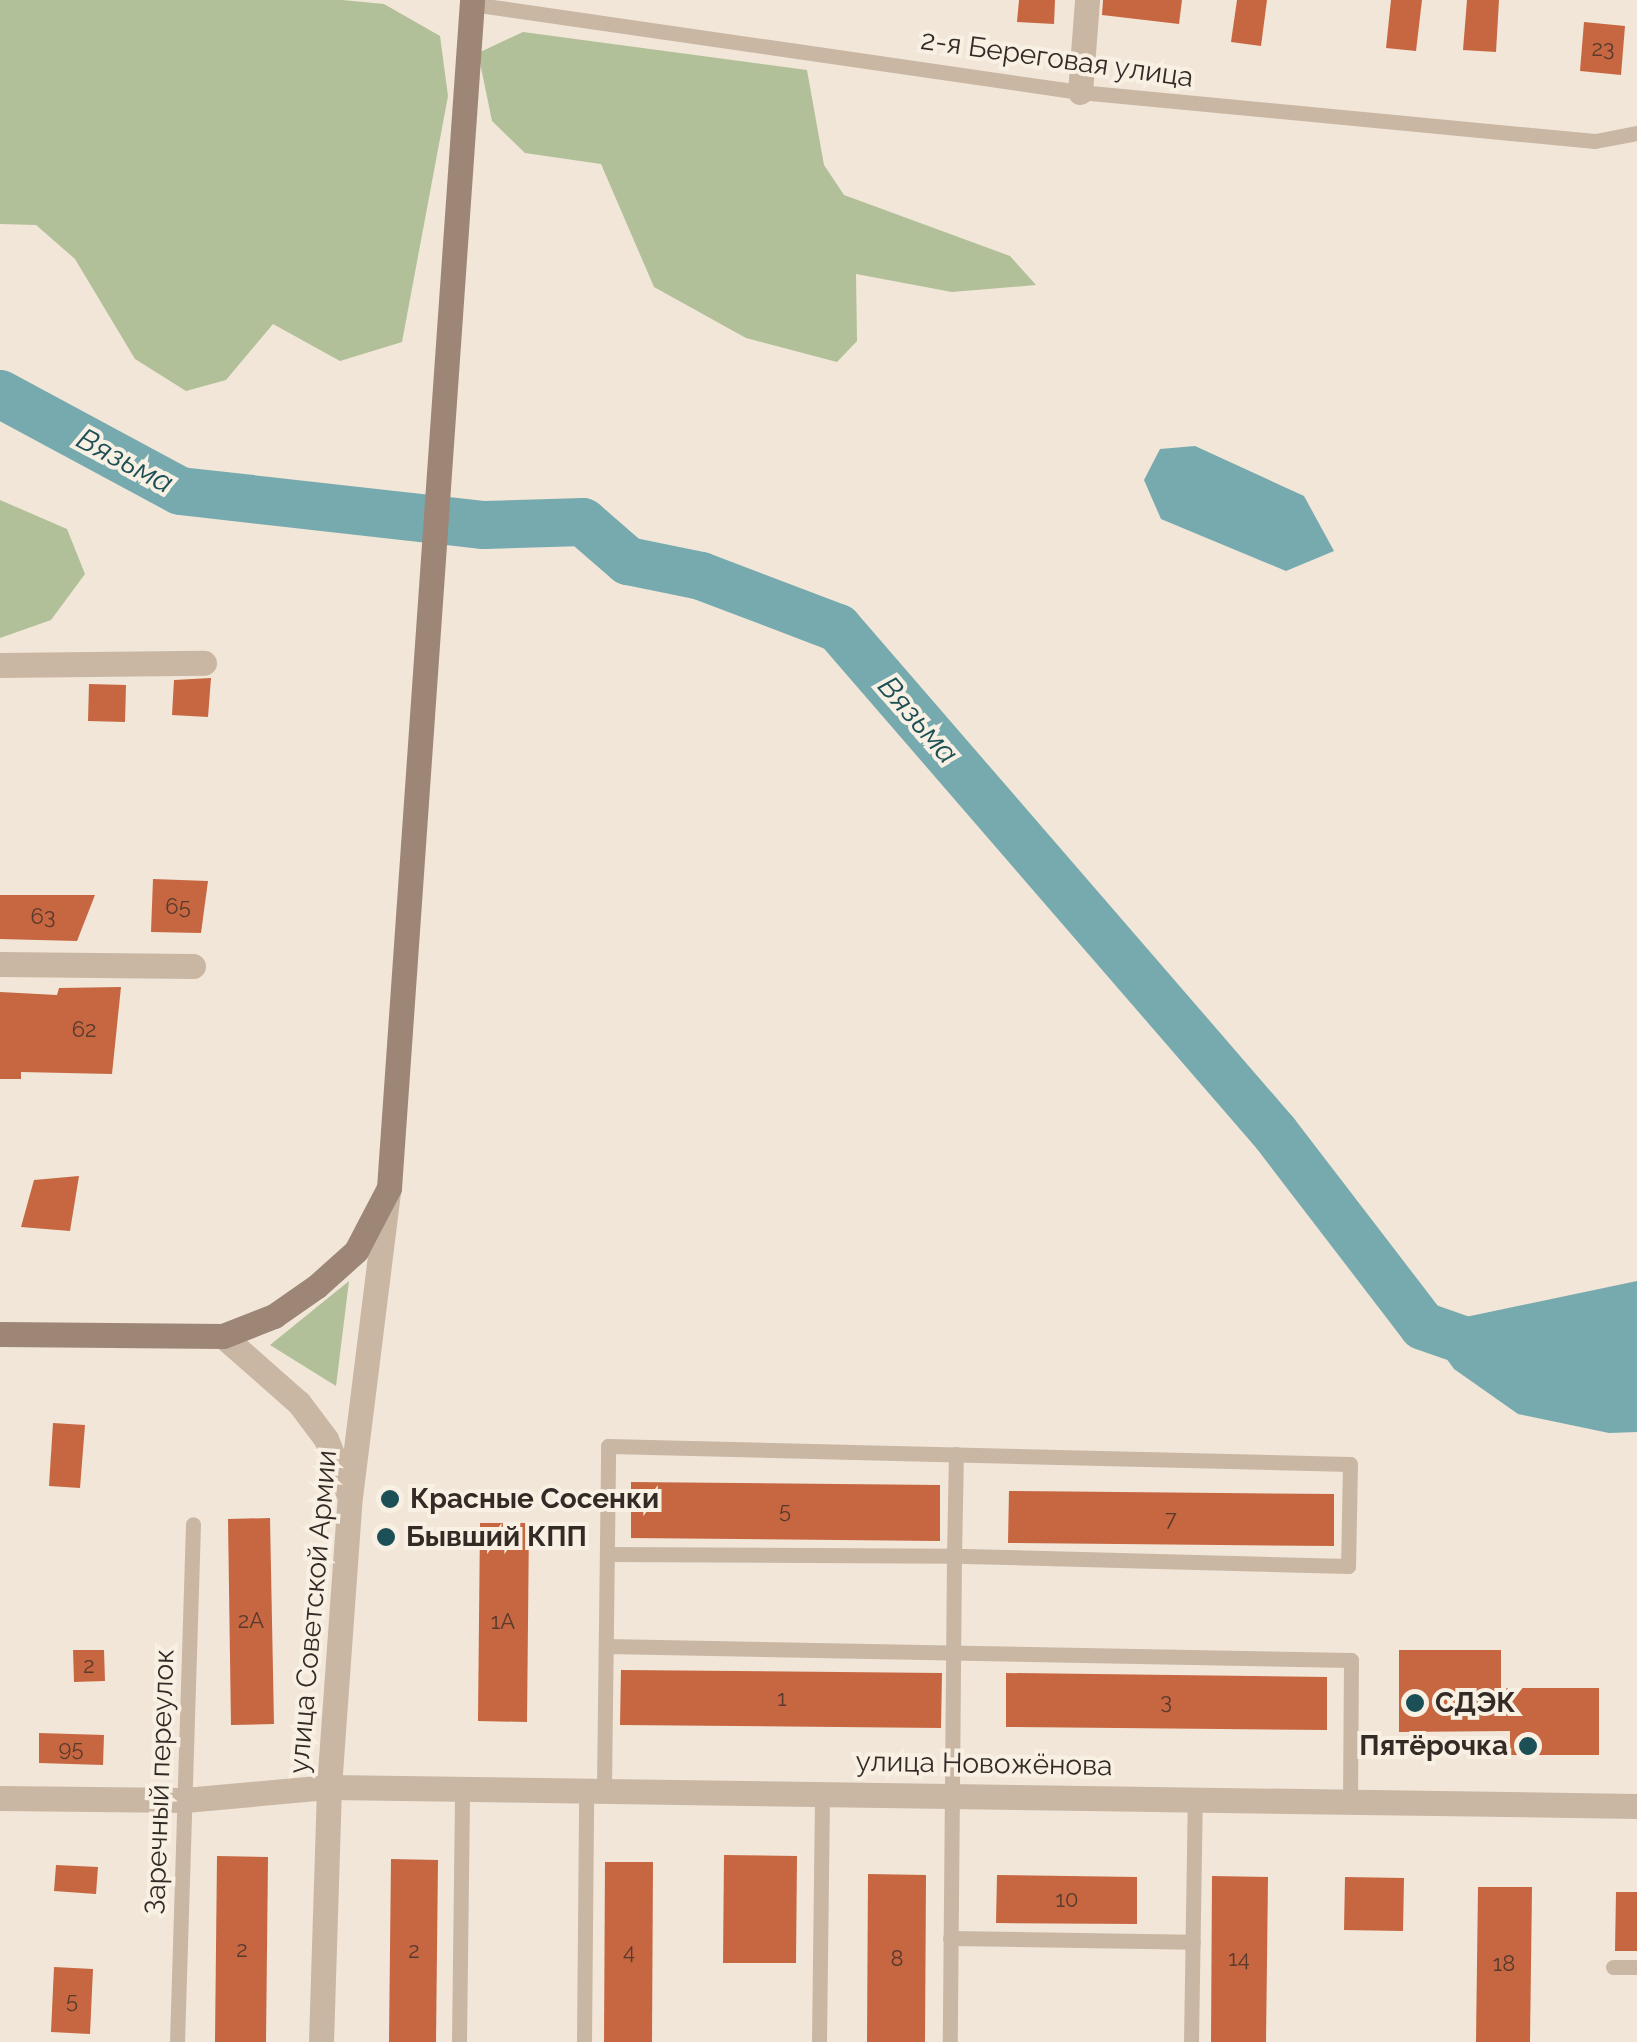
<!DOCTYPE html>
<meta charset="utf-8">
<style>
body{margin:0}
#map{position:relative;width:1637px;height:2042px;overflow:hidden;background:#f1e6d8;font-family:Raleway,sans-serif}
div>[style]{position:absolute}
.green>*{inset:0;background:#b1c099}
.water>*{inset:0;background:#77aaae}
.river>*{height:48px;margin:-24px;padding:0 24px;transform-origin:24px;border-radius:24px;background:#77aaae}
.building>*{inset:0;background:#c76741}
.service>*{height:15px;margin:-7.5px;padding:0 7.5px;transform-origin:7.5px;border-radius:7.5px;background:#c9b7a4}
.minor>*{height:25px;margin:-12.5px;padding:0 12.5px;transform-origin:12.5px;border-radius:12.5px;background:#c9b7a4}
.tertiary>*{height:25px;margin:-12.5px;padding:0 12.5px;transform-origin:12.5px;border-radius:12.5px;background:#c9b7a4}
.secondary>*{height:25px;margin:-12.5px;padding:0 12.5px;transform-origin:12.5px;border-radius:12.5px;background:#9d8676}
.dots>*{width:28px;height:28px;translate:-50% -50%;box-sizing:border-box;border:5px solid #f9f0e4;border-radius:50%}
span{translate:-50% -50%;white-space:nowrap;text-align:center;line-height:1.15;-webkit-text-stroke:8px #f9f0e4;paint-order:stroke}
.number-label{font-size:22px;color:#593a2d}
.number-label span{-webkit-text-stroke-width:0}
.street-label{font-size:28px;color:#342b26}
.poi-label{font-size:28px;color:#342b26;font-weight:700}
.left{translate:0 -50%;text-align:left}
.right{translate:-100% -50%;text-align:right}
.water-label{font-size:30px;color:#1c5056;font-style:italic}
</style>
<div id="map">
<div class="green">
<div style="clip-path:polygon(0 0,342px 0,384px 4px,440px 36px,448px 96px,402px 342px,340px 361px,273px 324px,226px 380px,186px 391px,135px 359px,75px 259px,36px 225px,0 224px)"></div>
<div style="clip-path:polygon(523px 32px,807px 70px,824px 165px,844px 195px,1010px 256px,1036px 285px,952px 292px,856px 274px,857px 341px,837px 362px,746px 338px,654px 287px,601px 164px,525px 153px,492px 121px,478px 53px)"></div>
<div style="clip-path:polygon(0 500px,67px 529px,85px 574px,51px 620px,0 638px)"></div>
<div style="clip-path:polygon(349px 1281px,336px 1386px,270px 1345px)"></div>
</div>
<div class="water">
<div style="clip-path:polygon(1195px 446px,1304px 496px,1334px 551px,1286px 571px,1161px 519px,1144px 480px,1160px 449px)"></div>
<div style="clip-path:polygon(1637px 1281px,1637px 1432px,1609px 1433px,1518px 1414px,1454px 1369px,1423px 1326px)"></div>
</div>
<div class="river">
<div style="left:0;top:394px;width:204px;rotate:28.3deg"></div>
<div style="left:180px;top:491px;width:306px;rotate:6.4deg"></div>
<div style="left:484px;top:525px;width:99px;rotate:-1.7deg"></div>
<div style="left:583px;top:522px;width:60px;rotate:40.9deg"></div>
<div style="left:628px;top:561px;width:75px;rotate:11.6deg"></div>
<div style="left:701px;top:576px;width:147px;rotate:20.8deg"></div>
<div style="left:838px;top:628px;width:668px;rotate:49.13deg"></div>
<div style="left:1275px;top:1133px;width:243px;rotate:52.5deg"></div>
<div style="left:1423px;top:1326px;width:64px;rotate:19.3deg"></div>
</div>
<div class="building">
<div style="clip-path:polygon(1019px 0,1055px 0,1054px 24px,1017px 22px)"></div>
<div style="clip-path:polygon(1103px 0,1182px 0,1179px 24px,1102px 15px)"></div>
<div style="clip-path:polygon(1237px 0,1267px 0,1261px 46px,1231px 42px)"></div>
<div style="clip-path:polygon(1391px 0,1422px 0,1416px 51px,1386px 48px)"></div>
<div style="clip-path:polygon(1467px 0,1499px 0,1496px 52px,1463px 50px)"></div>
<div style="clip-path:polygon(1584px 22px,1625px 26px,1621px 75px,1580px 71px)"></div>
<div style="clip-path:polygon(211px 678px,208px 717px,172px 715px,174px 680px)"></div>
<div style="clip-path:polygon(89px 684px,126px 685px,125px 722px,88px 721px)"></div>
<div style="clip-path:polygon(153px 879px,208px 881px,201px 933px,151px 932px)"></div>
<div style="clip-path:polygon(0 895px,95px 895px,77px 941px,0 939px)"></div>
<div style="clip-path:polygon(121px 987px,112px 1074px,21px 1072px,21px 1079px,0 1079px,0 992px,57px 995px,59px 988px)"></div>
<div style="clip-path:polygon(79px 1176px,70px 1231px,21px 1227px,34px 1180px)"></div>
<div style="clip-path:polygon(53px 1423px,85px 1425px,80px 1488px,49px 1486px)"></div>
<div style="clip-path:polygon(631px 1482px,940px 1485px,940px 1541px,631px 1538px)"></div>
<div style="clip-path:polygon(1009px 1491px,1334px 1494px,1334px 1546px,1008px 1543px)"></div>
<div style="clip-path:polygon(270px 1518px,274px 1724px,231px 1725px,228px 1519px)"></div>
<div style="clip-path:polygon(480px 1523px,529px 1523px,527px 1722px,478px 1721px)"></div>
<div style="clip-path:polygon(73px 1650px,104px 1650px,105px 1681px,74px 1682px)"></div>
<div style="clip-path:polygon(1399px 1650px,1501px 1650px,1501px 1688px,1599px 1688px,1599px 1755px,1510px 1755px,1510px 1731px,1399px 1732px)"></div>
<div style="clip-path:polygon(621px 1670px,942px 1673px,941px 1728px,620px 1725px)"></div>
<div style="clip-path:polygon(1006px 1673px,1327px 1677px,1327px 1730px,1006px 1727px)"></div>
<div style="clip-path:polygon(39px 1733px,104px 1735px,103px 1765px,39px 1763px)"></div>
<div style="clip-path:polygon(724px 1855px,797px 1856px,796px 1963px,723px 1963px)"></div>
<div style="clip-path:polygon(217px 1856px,268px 1857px,266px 2042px,215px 2042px)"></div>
<div style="clip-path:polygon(391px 1859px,438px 1860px,436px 2042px,389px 2042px)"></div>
<div style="clip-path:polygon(605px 1862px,653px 1862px,652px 2042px,604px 2042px)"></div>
<div style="clip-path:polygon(56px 1865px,98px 1867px,96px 1894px,54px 1891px)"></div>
<div style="clip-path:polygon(868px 1874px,926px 1875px,925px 2042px,867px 2042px)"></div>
<div style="clip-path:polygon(997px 1875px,1137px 1877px,1137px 1924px,996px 1923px)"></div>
<div style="clip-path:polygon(1212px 1876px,1268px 1877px,1266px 2042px,1211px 2042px)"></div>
<div style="clip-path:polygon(1345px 1877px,1404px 1878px,1403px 1931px,1344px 1930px)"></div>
<div style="clip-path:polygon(1478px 1887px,1532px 1887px,1530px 2042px,1476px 2042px)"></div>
<div style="clip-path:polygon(1616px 1892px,1637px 1892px,1637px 1951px,1615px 1951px)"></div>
<div style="clip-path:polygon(54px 1967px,93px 1969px,90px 2034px,51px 2032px)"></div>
</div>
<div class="service">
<div style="left:472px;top:4px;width:614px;rotate:8.24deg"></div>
<div style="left:1080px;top:92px;width:517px;rotate:5.44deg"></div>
<div style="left:1595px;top:141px;width:43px;rotate:-10.8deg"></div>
<div style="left:607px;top:1554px;width:347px;rotate:0.3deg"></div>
<div style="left:954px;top:1556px;width:102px;rotate:-88.9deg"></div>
<div style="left:606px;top:1646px;width:745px;rotate:1.08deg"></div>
<div style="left:1351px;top:1660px;width:141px;rotate:90.4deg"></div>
<div style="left:604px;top:1788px;width:342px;rotate:-89.3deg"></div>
<div style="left:608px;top:1446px;width:742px;rotate:1.39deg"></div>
<div style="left:1350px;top:1464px;width:102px;rotate:91.1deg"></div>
<div style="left:1348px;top:1566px;width:394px;rotate:-178.5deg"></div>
<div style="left:954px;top:1556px;width:486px;rotate:90.5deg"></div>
<div style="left:950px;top:1938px;width:243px;rotate:0.9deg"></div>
<div style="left:1613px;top:1967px;width:24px"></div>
<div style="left:177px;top:2042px;width:518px;rotate:-88.23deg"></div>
<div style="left:459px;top:2042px;width:255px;rotate:-89.3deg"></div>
<div style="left:584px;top:2042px;width:254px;rotate:-89.5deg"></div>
<div style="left:819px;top:2042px;width:251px;rotate:-89.3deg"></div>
<div style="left:1191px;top:2042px;width:244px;rotate:-89.1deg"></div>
</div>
<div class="minor">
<div style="left:1080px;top:92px;width:92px;rotate:-85.6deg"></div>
<div style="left:0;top:665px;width:204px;rotate:-0.6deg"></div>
<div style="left:0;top:964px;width:193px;rotate:0.6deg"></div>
<div style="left:0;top:1798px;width:185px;rotate:0.6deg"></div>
<div style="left:185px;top:1800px;width:145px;rotate:-5.2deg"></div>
</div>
<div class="tertiary">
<div style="left:223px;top:1336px;width:101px;rotate:41.4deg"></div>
<div style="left:299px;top:1403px;width:45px;rotate:53.1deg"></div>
<div style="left:326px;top:1439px;width:58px;rotate:67.8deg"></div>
<div style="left:329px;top:1787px;width:1308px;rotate:0.83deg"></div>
<div style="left:321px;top:2042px;width:255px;rotate:-88.2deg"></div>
<div style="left:329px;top:1787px;width:291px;rotate:-85.9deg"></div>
<div style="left:350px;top:1497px;width:309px;rotate:-82.9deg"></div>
</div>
<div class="secondary">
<div style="left:0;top:1334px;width:223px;rotate:0.5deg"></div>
<div style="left:223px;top:1336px;width:55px;rotate:-21.4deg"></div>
<div style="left:274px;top:1316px;width:52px;rotate:-34.9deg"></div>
<div style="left:317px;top:1286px;width:52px;rotate:-41.9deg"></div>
<div style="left:356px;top:1251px;width:71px;rotate:-62.4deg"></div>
<div style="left:389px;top:1188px;width:1191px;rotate:-86deg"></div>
</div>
<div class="dots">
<div style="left:390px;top:1499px;background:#1c5056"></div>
<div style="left:386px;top:1537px;background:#1c5056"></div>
<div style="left:1415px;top:1703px;background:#1c5056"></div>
<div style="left:1528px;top:1746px;background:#1c5056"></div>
</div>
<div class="number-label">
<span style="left:1603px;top:49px">23</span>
<span style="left:178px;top:907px">65</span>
<span style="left:43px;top:917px">63</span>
<span style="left:84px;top:1030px">62</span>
<span style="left:785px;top:1511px">5</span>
<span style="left:1171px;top:1519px">7</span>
<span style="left:251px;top:1621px">2А</span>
<span style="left:503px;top:1622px">1А</span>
<span style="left:89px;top:1666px">2</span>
<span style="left:782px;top:1699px">1</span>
<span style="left:1166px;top:1702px">3</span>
<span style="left:71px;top:1749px">95</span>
<span style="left:1067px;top:1900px">10</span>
<span style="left:242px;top:1950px">2</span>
<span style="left:414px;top:1951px">2</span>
<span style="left:629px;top:1952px">4</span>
<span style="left:897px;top:1959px">8</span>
<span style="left:1239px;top:1959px">14</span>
<span style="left:1504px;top:1964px">18</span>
<span style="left:72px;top:2001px">5</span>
</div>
<div class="street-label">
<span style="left:1057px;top:59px;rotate:8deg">2-я Береговая улица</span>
<span style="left:313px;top:1612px;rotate:-85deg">улица Советской Армии</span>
<span style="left:984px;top:1764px;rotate:1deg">улица Новожёнова</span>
<span style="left:160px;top:1782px;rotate:-88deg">Заречный переулок</span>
</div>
<div class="poi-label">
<span class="left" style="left:410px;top:1499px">Красные Сосенки</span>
<span class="left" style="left:406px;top:1537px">Бывший КПП</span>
<span class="left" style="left:1435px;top:1703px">СДЭК</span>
<span class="right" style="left:1508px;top:1746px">Пятёрочка</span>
</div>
<div class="water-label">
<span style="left:125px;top:461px;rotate:28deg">Вязьма</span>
<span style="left:918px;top:720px;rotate:49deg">Вязьма</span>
</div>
</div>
